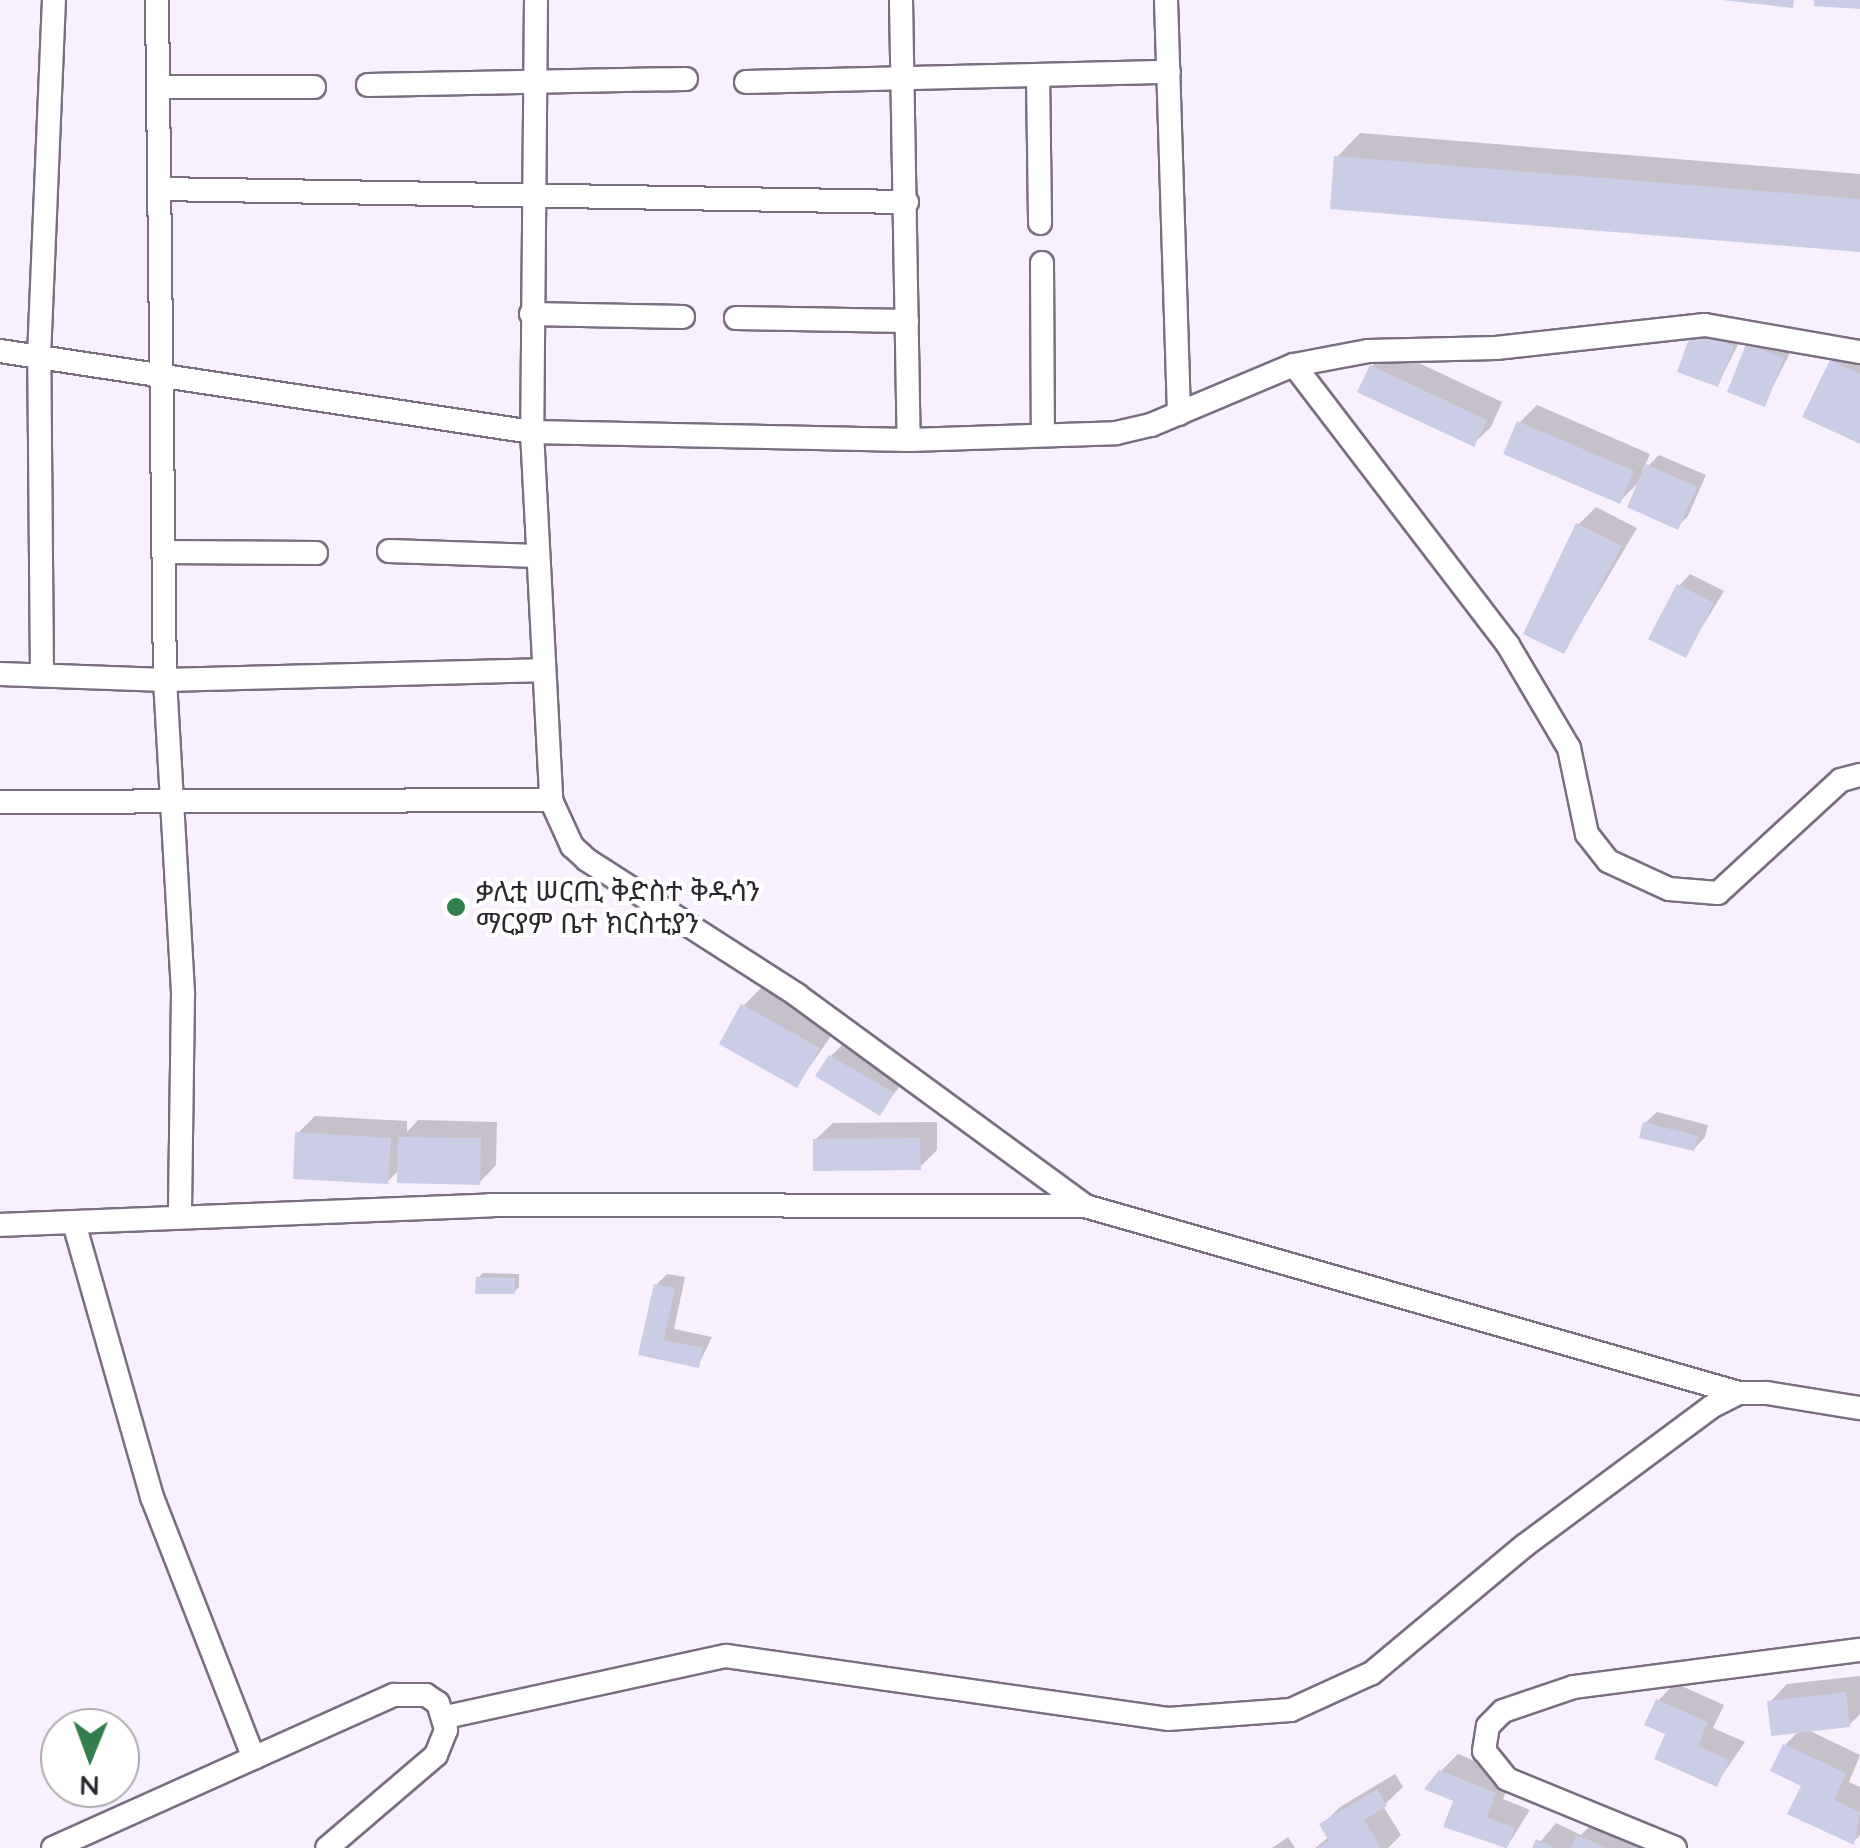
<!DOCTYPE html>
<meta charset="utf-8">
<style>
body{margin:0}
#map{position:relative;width:1860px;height:1848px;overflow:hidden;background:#f8f0fd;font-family:Quicksand,"Noto Sans Ethiopic",sans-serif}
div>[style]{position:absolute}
.shadow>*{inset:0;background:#0003}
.building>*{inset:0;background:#cbcde6}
.roads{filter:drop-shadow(2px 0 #7a6e81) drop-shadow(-2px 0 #7a6e81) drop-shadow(0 2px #7a6e81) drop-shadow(0 -2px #7a6e81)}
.minor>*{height:22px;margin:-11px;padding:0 11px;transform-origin:11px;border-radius:11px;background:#fff}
.dots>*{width:28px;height:28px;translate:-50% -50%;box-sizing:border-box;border:5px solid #fff;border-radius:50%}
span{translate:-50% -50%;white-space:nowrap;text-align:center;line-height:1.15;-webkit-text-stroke:8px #fff;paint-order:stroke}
.poi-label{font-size:28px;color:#2e2931}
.left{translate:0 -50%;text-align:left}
.north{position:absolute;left:40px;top:1708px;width:100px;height:100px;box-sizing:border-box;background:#fff;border:2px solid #aba9ad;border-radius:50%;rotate:181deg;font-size:28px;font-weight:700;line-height:40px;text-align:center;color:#2e2931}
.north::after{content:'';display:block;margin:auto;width:35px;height:45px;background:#327f4d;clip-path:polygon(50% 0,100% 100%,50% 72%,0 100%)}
</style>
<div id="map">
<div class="shadow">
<div style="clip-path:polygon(1360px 133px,1860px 174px,1860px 250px,1337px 157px)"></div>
<div style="clip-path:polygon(1694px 332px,1743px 335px,1718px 384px)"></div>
<div style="clip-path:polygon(1760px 334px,1793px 347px,1764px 404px,1748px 345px)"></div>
<div style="clip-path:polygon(1389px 349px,1502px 402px,1491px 427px,1473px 444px,1372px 366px)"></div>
<div style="clip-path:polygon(1843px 350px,1860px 358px,1860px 441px,1832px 362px)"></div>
<div style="clip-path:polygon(1537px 405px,1650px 454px,1642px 472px,1659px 455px,1706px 475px,1688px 516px,1677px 527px,1642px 479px,1619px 502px,1519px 423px)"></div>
<div style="clip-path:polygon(1596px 507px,1637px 528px,1564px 651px,1578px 525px)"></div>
<div style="clip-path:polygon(1690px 574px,1724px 591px,1685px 655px,1679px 586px)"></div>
<div style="clip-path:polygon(761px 988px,835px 1030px,797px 1085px,743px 1006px)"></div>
<div style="clip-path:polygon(842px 1045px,903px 1082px,880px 1112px,831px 1056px)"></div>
<div style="clip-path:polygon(1657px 1112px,1708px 1125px,1705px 1137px,1694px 1149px,1645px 1123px)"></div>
<div style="clip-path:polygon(315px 1116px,407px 1121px,407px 1132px,418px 1120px,497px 1122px,496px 1165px,479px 1183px,400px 1169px,387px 1182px,298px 1133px)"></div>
<div style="clip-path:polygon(937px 1122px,937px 1150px,920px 1167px,815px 1140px,833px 1123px)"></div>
<div style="clip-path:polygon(483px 1273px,519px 1274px,519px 1287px,514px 1292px,478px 1278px)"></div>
<div style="clip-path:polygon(667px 1274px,685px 1277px,674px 1329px,712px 1337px,698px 1366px,641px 1354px,656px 1285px)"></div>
<div style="clip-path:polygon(1860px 1676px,1860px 1714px,1849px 1725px,1806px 1729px,1860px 1755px,1849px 1782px,1860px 1787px,1860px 1835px,1853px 1842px,1804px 1785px,1785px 1745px,1800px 1730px,1770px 1702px,1787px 1684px)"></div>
<div style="clip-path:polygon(1675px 1683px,1724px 1705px,1713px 1728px,1745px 1742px,1716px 1784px,1658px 1701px)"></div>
<div style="clip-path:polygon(1458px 1754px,1512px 1776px,1503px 1799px,1530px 1810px,1506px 1848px,1446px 1826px,1457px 1799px,1441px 1771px)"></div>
<div style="clip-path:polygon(1395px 1774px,1403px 1787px,1383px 1806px,1401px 1835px,1388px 1848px,1315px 1848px,1329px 1837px,1322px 1825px,1340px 1807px)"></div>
<div style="clip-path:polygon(1597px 1819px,1657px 1848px,1535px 1848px,1556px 1823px,1581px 1835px)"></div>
<div style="clip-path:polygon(1288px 1837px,1295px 1848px,1272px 1848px)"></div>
</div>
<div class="building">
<div style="clip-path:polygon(1722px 0,1794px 0,1793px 8px)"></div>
<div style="clip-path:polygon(1814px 0,1860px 0,1860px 9px,1814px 6px)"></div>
<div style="clip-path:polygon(1334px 156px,1860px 199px,1860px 252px,1330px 209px)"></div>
<div style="clip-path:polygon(1692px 330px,1734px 346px,1718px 387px,1677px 372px)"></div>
<div style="clip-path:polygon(1746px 344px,1784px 358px,1765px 407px,1727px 392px)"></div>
<div style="clip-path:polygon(1830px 360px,1860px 374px,1860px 444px,1802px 417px)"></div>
<div style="clip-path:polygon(1370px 365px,1487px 420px,1474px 447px,1357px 392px)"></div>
<div style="clip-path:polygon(1517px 421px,1634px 471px,1620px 504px,1503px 454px)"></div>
<div style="clip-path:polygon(1646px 464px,1697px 487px,1678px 530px,1627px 507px)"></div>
<div style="clip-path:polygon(1576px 523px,1622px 546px,1564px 654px,1523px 634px)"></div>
<div style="clip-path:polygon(1677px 584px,1714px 603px,1686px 658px,1648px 639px)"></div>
<div style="clip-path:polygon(741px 1004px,820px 1048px,797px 1088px,719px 1044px)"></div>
<div style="clip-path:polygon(829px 1055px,894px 1093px,880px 1116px,815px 1076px)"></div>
<div style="clip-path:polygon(1643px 1122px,1698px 1136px,1694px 1151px,1639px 1138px)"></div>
<div style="clip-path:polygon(295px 1132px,391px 1138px,388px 1184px,293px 1179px)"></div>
<div style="clip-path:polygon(398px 1137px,481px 1138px,480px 1185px,397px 1183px)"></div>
<div style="clip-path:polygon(920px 1138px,921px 1170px,813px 1171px,813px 1139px)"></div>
<div style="clip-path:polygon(476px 1277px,515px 1278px,515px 1294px,475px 1294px)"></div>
<div style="clip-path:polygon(654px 1284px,675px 1288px,664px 1340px,703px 1348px,699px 1368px,638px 1355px)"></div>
<div style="clip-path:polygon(1846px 1692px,1850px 1727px,1771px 1736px,1767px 1701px)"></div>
<div style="clip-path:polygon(1656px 1699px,1708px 1722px,1698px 1746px,1729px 1760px,1717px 1787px,1654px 1759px,1665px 1734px,1644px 1725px)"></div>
<div style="clip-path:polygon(1783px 1744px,1846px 1773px,1834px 1800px,1860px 1812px,1854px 1845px,1787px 1814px,1801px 1786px,1770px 1771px)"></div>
<div style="clip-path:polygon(1439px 1770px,1496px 1793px,1487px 1817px,1515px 1828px,1507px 1848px,1443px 1827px,1453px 1801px,1424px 1789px)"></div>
<div style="clip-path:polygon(1377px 1789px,1387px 1806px,1364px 1820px,1381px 1848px,1318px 1848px,1329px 1841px,1319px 1824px)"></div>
<div style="clip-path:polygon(1577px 1835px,1607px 1848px,1571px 1848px)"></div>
<div style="clip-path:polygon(1536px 1839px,1555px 1848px,1532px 1848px)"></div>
</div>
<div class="roads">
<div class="minor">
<div style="left:157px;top:0;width:680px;rotate:89.33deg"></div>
<div style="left:165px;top:680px;width:315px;rotate:86.7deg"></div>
<div style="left:183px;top:994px;width:222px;rotate:90.8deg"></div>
<div style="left:536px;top:0;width:432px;rotate:90.5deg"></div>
<div style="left:532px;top:432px;width:368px;rotate:87deg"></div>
<div style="left:551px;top:800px;width:51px;rotate:65.5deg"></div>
<div style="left:572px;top:846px;width:21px;rotate:43deg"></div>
<div style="left:587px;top:860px;width:250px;rotate:32.7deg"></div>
<div style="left:797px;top:995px;width:357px;rotate:36.2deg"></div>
<div style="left:901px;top:0;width:440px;rotate:89deg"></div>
<div style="left:1166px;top:0;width:414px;rotate:88.2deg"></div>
<div style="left:1038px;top:75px;width:148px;rotate:89.2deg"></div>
<div style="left:746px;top:82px;width:423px;rotate:-1.4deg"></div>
<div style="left:368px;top:85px;width:318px;rotate:-1.1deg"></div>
<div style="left:161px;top:87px;width:153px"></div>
<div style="left:159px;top:189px;width:748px;rotate:1deg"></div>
<div style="left:1042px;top:263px;width:172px;rotate:89.7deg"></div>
<div style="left:531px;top:314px;width:152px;rotate:1.1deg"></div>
<div style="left:736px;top:318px;width:171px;rotate:1deg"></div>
<div style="left:0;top:351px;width:538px;rotate:8.66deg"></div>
<div style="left:532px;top:432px;width:377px;rotate:1.2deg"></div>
<div style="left:909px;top:440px;width:207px;rotate:-1.9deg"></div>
<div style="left:1116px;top:433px;width:36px;rotate:-13deg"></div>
<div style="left:1151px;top:425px;width:155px;rotate:-22.8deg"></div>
<div style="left:1294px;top:365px;width:75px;rotate:-10.7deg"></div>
<div style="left:1368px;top:351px;width:128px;rotate:-1.3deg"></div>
<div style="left:1496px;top:348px;width:210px;rotate:-6.3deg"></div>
<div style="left:1705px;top:325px;width:157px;rotate:9.9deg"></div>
<div style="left:1294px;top:365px;width:352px;rotate:52.6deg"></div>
<div style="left:1508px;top:645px;width:120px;rotate:59.4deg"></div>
<div style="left:1569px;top:748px;width:88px;rotate:78.2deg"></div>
<div style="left:1587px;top:834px;width:34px;rotate:52deg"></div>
<div style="left:1608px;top:861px;width:67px;rotate:24.7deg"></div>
<div style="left:1669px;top:889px;width:49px;rotate:4.7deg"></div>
<div style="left:1718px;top:893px;width:167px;rotate:-42.6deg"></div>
<div style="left:1841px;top:780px;width:20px;rotate:-15deg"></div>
<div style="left:389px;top:551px;width:149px;rotate:1.9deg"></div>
<div style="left:164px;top:552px;width:152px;rotate:0.4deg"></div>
<div style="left:0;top:674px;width:165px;rotate:2.1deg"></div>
<div style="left:165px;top:680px;width:376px;rotate:-1.5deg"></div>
<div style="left:42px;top:674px;width:317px;rotate:-90.5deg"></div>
<div style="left:39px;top:357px;width:357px;rotate:-87.6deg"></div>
<div style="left:0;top:802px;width:551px;rotate:-0.21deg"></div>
<div style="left:74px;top:1223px;width:285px;rotate:74.1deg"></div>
<div style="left:152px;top:1497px;width:280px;rotate:68.7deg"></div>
<div style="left:0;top:1225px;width:490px;rotate:-2.3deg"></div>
<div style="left:490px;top:1205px;width:595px;rotate:0.1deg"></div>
<div style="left:1085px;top:1206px;width:680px;rotate:15.96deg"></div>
<div style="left:446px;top:1717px;width:287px;rotate:-12.3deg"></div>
<div style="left:726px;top:1656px;width:446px;rotate:8.1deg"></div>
<div style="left:1168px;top:1719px;width:123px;rotate:-4.2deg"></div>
<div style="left:1291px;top:1710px;width:89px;rotate:-24.6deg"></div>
<div style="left:1372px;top:1673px;width:198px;rotate:-39.9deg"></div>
<div style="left:1524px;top:1546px;width:233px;rotate:-36.6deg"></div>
<div style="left:1711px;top:1407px;width:31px;rotate:-27deg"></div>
<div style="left:1739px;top:1393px;width:28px"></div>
<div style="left:1767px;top:1393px;width:94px;rotate:9.2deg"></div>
<div style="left:53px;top:1848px;width:374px;rotate:-24.2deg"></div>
<div style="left:394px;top:1695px;width:32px"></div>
<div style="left:426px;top:1695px;width:14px;rotate:34deg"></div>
<div style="left:438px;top:1703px;width:28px;rotate:73deg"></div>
<div style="left:446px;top:1730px;width:27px;rotate:112deg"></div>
<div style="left:436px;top:1755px;width:143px;rotate:139.5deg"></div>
<div style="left:1675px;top:1848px;width:182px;rotate:-157.7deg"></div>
<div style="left:1507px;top:1779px;width:36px;rotate:-129deg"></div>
<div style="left:1484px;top:1751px;width:25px;rotate:-81deg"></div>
<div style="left:1488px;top:1726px;width:21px;rotate:-45deg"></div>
<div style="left:1503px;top:1711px;width:75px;rotate:-18.7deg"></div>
<div style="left:1574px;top:1687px;width:288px;rotate:-7.4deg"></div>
</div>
</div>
<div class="dots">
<div style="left:456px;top:907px;background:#327f4d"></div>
</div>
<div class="poi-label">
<span class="left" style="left:476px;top:907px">ቃሊቲ ሠርጢ ቅድስተ ቅዱሳን<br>ማርያም ቤተ ክርስቲያን</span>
</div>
<div class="north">N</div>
</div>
